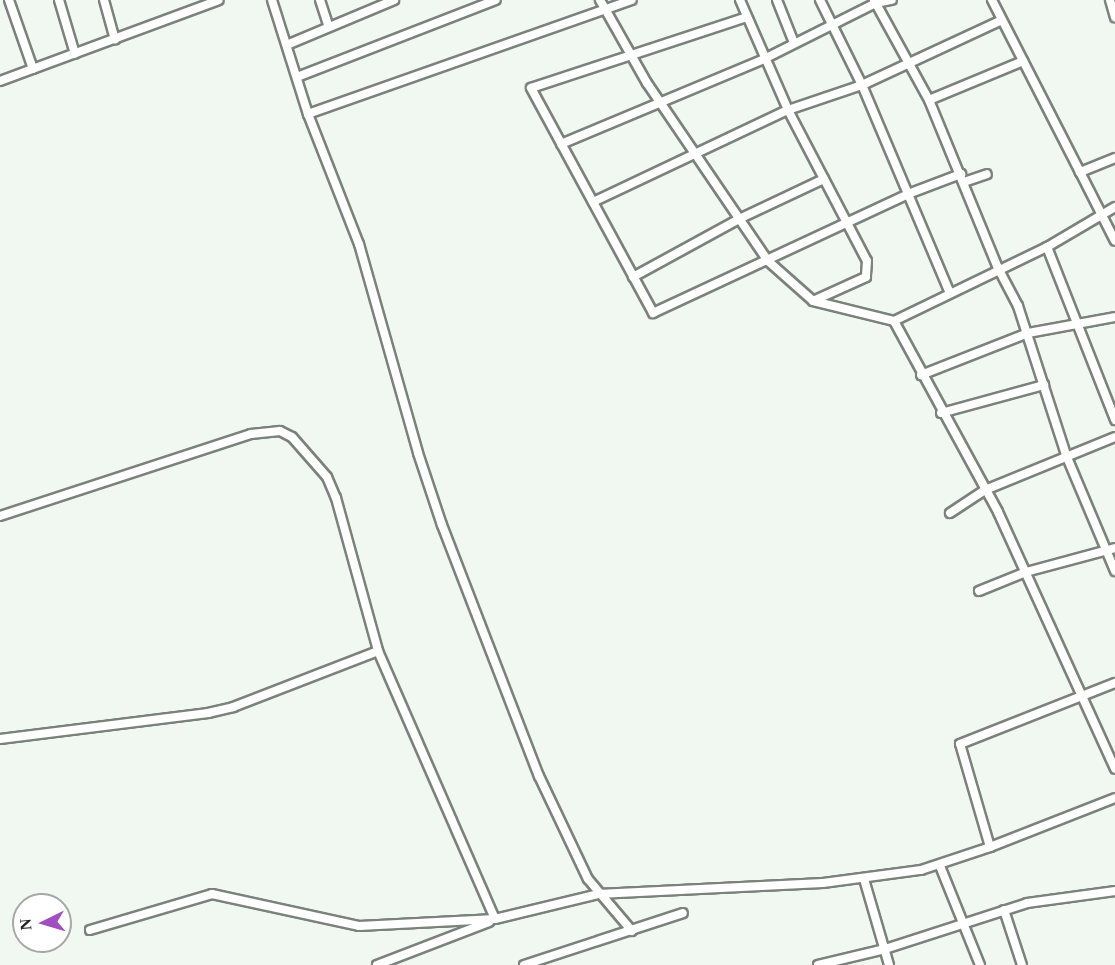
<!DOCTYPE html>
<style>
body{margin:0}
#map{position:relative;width:1115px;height:965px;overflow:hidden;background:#f1f8f1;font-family:Georgia,serif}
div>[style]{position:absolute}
.roads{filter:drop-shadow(2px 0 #7b827c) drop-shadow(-2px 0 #7b827c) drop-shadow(0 2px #7b827c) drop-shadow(0 -2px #7b827c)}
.minor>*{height:8px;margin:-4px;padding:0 4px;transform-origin:4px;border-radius:4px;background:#fff}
span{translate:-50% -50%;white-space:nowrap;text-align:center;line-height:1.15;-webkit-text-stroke:4.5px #fff;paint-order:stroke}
.north{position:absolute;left:12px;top:893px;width:60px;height:60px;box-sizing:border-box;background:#fff;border:2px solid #a6a7a6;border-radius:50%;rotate:265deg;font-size:16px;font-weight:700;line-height:24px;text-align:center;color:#212321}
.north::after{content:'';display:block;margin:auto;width:21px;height:27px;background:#9f4fc0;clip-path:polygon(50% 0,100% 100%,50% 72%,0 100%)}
</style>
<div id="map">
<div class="roads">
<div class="minor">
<div style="left:9px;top:0;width:73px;rotate:70.8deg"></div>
<div style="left:59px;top:0;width:56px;rotate:73.5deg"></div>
<div style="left:104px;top:0;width:41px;rotate:74.6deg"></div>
<div style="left:272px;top:0;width:120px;rotate:72.5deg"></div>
<div style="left:308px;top:114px;width:140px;rotate:68.6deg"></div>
<div style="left:359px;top:244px;width:217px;rotate:74.2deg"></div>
<div style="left:418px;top:453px;width:76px;rotate:71.6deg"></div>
<div style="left:442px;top:525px;width:269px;rotate:68.9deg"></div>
<div style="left:539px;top:776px;width:114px;rotate:64.6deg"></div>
<div style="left:588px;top:879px;width:68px;rotate:49.8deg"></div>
<div style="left:320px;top:0;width:28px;rotate:72deg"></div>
<div style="left:600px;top:0;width:95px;rotate:60.5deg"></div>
<div style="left:647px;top:83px;width:215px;rotate:55.8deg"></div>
<div style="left:768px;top:261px;width:60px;rotate:41.6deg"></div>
<div style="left:813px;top:301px;width:83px;rotate:13.9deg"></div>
<div style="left:740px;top:0;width:120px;rotate:66.4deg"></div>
<div style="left:788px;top:110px;width:170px;rotate:62.4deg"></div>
<div style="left:867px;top:261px;width:16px;rotate:94deg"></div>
<div style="left:866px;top:277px;width:58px;rotate:155.6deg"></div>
<div style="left:777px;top:0;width:46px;rotate:68.4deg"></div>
<div style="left:820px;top:0;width:95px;rotate:63.7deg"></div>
<div style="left:862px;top:85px;width:226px;rotate:67.1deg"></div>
<div style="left:874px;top:0;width:114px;rotate:61.2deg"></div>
<div style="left:929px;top:100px;width:182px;rotate:67.7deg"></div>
<div style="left:998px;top:268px;width:43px;rotate:62.2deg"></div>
<div style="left:1018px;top:306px;width:157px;rotate:72.1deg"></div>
<div style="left:1066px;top:455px;width:126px;rotate:67.1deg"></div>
<div style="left:992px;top:0;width:193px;rotate:62.9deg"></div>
<div style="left:1110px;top:0;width:18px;rotate:74deg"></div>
<div style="left:747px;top:17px;width:227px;rotate:161.8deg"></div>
<div style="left:531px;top:88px;width:256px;rotate:61.5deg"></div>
<div style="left:653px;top:313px;width:281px;rotate:-25deg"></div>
<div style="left:908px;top:194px;width:57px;rotate:-20.7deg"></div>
<div style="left:289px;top:44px;width:114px;rotate:-22.7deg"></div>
<div style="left:297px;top:77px;width:213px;rotate:-21.2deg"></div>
<div style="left:0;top:81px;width:233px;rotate:-20.3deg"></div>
<div style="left:929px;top:100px;width:102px;rotate:-22.5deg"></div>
<div style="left:308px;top:114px;width:343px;rotate:-19.4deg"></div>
<div style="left:561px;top:144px;width:220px;rotate:-22.7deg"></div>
<div style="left:764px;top:59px;width:125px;rotate:-26.6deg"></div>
<div style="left:876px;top:3px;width:16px;rotate:-11deg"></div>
<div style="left:1115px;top:158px;width:38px;rotate:158deg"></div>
<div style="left:1080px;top:172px;width:77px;rotate:63.1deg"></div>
<div style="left:964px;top:182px;width:24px;rotate:-19deg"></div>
<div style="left:593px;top:202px;width:216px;rotate:-25.3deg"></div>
<div style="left:788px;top:110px;width:78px;rotate:-18.7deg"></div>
<div style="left:862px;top:85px;width:154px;rotate:-24.9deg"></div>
<div style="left:1115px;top:207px;width:79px;rotate:149.5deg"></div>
<div style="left:1047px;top:247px;width:170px;rotate:154.2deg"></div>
<div style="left:894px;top:321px;width:217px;rotate:61.4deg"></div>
<div style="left:998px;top:512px;width:282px;rotate:65.5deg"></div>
<div style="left:1047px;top:247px;width:186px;rotate:68.5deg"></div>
<div style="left:633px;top:277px;width:121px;rotate:-28.7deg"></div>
<div style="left:739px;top:219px;width:94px;rotate:-25.2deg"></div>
<div style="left:921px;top:375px;width:115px;rotate:-21.4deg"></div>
<div style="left:1028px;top:333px;width:88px;rotate:-10.4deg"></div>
<div style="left:941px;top:413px;width:107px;rotate:-15.2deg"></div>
<div style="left:950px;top:513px;width:42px;rotate:-33.3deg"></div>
<div style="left:985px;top:490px;width:140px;rotate:-22.2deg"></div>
<div style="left:0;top:516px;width:264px;rotate:-18.1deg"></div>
<div style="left:251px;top:434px;width:29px;rotate:-6deg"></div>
<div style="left:280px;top:431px;width:13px;rotate:27deg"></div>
<div style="left:292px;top:437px;width:53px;rotate:48.8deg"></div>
<div style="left:327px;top:477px;width:23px;rotate:67deg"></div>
<div style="left:336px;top:498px;width:159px;rotate:74.6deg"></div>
<div style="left:378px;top:651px;width:292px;rotate:66.4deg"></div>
<div style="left:495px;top:919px;width:106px;rotate:-13.6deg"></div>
<div style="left:598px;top:894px;width:225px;rotate:-2.8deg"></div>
<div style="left:823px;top:883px;width:99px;rotate:-7.6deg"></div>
<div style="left:921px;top:870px;width:73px;rotate:-18.4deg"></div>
<div style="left:990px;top:847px;width:134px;rotate:-21.4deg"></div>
<div style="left:979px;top:591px;width:51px;rotate:-22deg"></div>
<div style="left:1026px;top:572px;width:92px;rotate:-15.1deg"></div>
<div style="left:0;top:739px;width:210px;rotate:-7.1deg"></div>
<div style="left:208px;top:713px;width:26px;rotate:-13deg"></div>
<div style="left:233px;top:707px;width:155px;rotate:-21.1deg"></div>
<div style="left:990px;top:847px;width:107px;rotate:-106.2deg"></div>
<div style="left:960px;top:744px;width:167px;rotate:-21.5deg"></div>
<div style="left:940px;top:866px;width:107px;rotate:68deg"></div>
<div style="left:864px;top:879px;width:90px;rotate:73.8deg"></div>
<div style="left:1004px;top:910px;width:58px;rotate:71.9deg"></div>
<div style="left:90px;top:930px;width:127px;rotate:-16.4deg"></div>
<div style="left:212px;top:894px;width:150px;rotate:12.3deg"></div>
<div style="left:359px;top:926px;width:136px;rotate:-2.9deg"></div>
<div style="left:377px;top:965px;width:120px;rotate:-21deg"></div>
<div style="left:524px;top:965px;width:167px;rotate:-18.1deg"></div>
<div style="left:818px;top:965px;width:69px;rotate:-13.4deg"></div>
<div style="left:885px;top:949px;width:149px;rotate:-17.9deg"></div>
<div style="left:1027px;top:903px;width:89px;rotate:-7.8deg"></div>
</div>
</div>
<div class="north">N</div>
</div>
